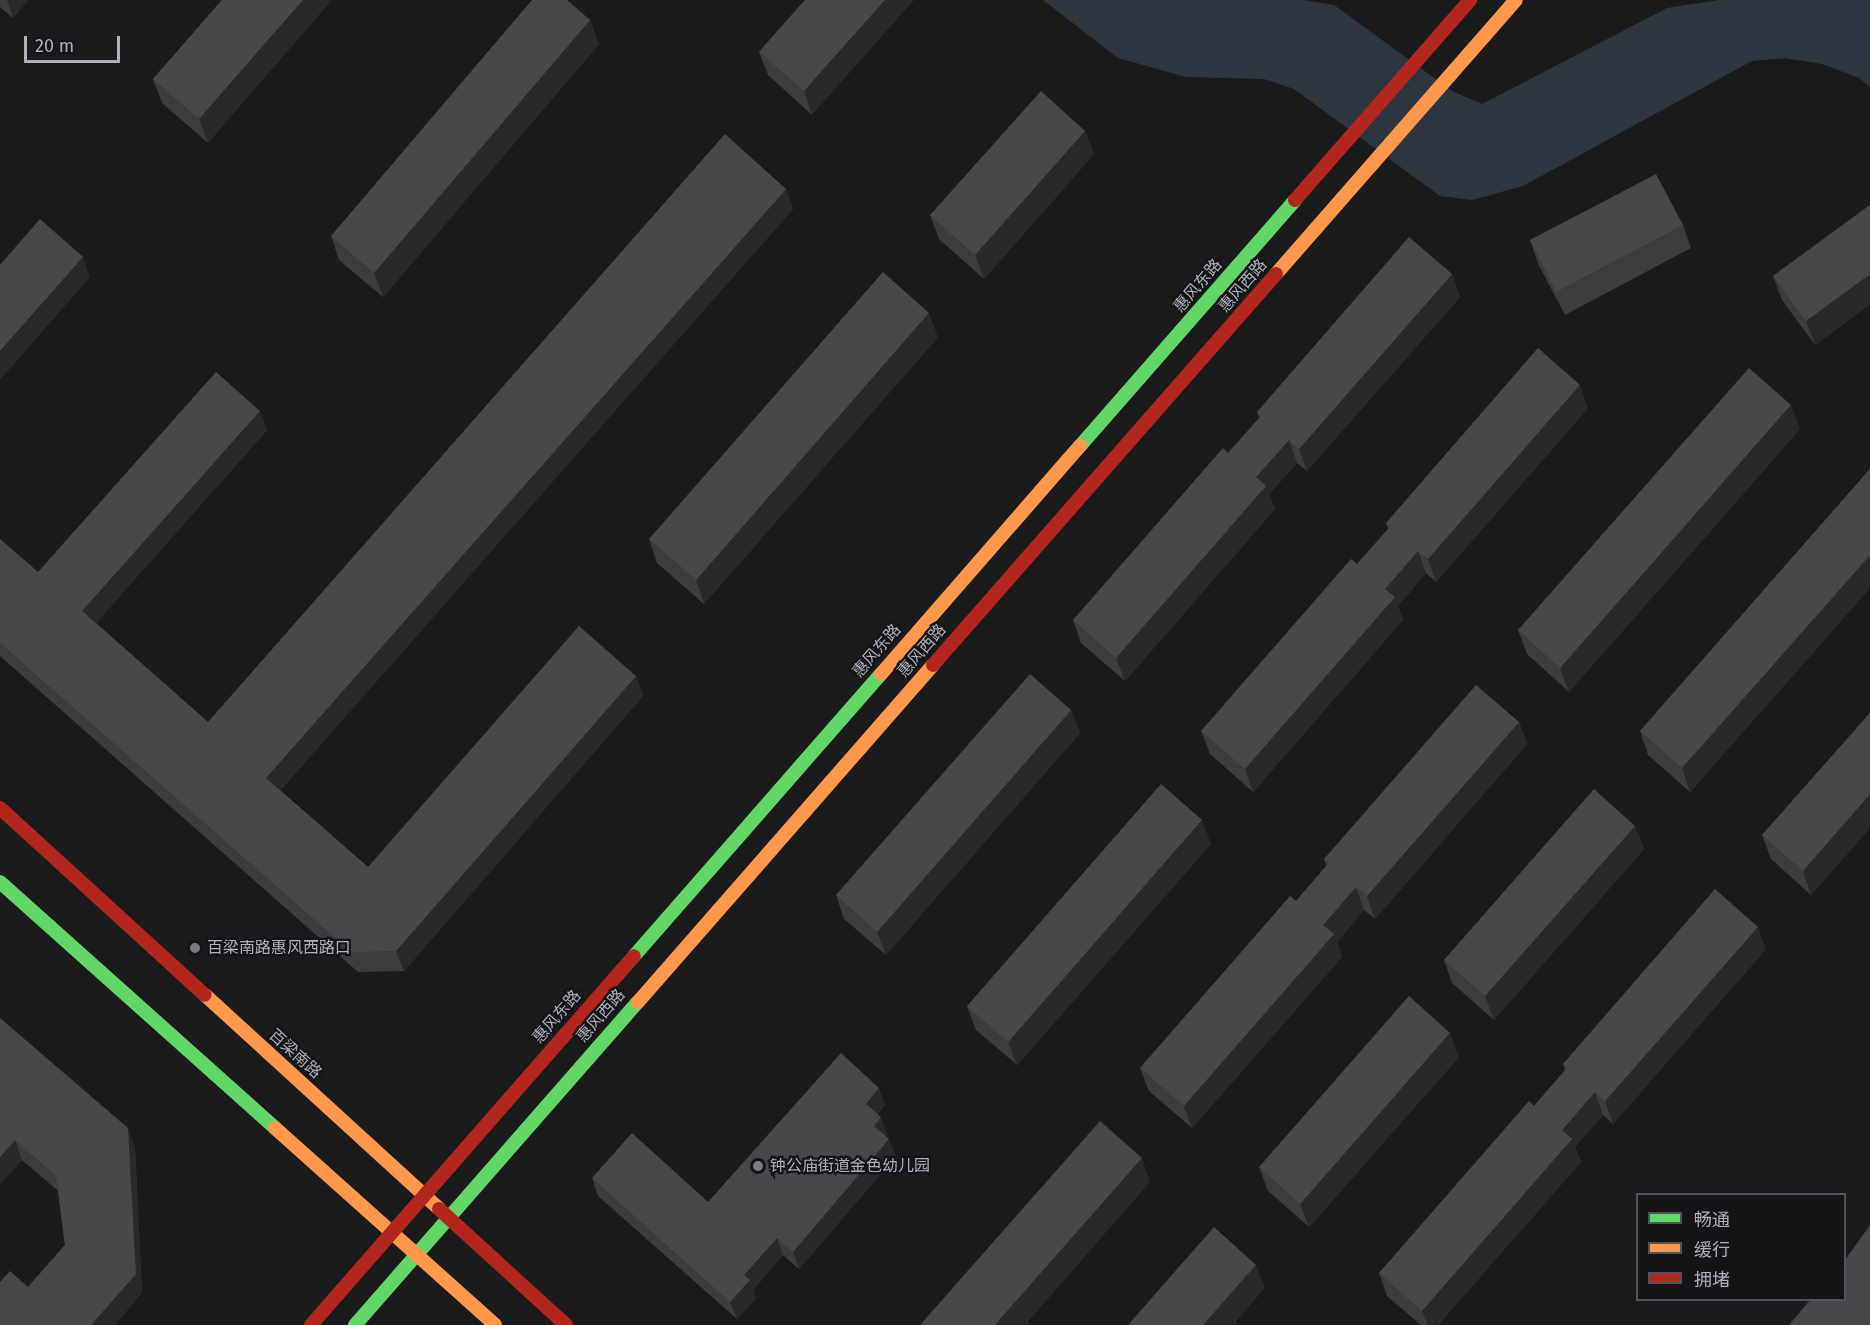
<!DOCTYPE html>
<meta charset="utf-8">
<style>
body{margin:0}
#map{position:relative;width:1870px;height:1325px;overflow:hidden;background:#1b1b1c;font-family:"Fira Sans","Noto Sans SC",sans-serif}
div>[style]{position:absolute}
.water>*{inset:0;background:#2d363f}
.fast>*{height:14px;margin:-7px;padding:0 7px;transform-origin:7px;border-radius:7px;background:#63d668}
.slow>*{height:14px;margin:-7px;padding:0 7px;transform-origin:7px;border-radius:7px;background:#ff974d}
.jam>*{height:14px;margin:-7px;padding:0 7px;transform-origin:7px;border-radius:7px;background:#b3261e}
.wall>*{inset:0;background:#3b3c3e}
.shaded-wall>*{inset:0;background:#29292a}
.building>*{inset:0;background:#48484b}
.dots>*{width:16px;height:16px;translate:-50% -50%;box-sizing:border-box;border:3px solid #151518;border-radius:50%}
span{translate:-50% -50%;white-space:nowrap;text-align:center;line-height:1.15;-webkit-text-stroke:4.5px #151518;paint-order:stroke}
.street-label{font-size:16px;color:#acb1bc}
.poi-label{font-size:16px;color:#acb1bc}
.left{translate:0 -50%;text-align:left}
.legend{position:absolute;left:1636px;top:1193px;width:210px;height:108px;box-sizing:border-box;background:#151518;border:2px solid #51535a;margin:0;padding:8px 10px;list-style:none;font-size:18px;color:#acb1bc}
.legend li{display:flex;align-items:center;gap:12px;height:30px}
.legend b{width:30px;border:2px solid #51535a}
.scale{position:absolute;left:24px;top:36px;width:96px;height:27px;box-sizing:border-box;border:3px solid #acb1bc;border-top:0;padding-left:8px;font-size:18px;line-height:21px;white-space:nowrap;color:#acb1bc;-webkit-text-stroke:4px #151518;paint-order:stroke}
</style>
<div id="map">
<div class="water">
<div style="clip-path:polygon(1043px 0,1303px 0,1334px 5px,1452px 91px,1482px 104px,1667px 8px,1719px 0,1870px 0,1870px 87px,1859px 78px,1822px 64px,1785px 58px,1752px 61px,1523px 186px,1472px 200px,1440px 196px,1294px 89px,1264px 79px,1186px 77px,1118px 58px)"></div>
</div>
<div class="fast">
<div style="left:1080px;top:446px;width:327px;rotate:-48.8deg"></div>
<div style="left:0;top:882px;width:369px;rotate:41.8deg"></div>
<div style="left:634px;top:956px;width:375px;rotate:-48.8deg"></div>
<div style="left:355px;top:1325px;width:429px;rotate:-48.8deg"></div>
</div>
<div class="slow">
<div style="left:1276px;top:274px;width:364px;rotate:-48.8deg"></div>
<div style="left:881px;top:674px;width:303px;rotate:-48.9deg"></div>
<div style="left:205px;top:995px;width:317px;rotate:42.4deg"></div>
<div style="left:638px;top:1002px;width:448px;rotate:-48.8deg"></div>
<div style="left:275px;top:1128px;width:295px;rotate:41.8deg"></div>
</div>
<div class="jam">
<div style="left:1295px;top:200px;width:266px;rotate:-48.8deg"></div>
<div style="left:933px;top:665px;width:520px;rotate:-48.74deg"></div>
<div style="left:0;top:808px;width:277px;rotate:42.4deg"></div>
<div style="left:439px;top:1209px;width:172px;rotate:42.4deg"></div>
<div style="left:311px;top:1325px;width:490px;rotate:-48.8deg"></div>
</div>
<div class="wall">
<div style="clip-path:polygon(0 0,28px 0,13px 18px,0 7px)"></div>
<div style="clip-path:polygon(222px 0,208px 143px,162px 103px,153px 79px)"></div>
<div style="clip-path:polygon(805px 0,812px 115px,768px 75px,759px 52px)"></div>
<div style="clip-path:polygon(590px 20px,599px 44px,383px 297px,339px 260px,331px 236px)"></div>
<div style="clip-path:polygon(1085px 131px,1094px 154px,984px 279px,939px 239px,930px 215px)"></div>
<div style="clip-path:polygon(786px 189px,793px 209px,280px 790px,368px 867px,636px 676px,643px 696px,404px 971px,358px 972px,0 656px,0 539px,38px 572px,267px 430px,96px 623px,208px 722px)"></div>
<div style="clip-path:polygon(1870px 205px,1870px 304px,1815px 345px,1782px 300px,1773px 276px)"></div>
<div style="clip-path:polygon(1683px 225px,1691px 248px,1565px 315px,1538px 264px,1530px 240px)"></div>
<div style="clip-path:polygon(1452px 274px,1460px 297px,1307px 471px,1297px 463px,1269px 494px,1275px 509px,1125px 681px,1081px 643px,1073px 620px,1228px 453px,1259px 418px,1257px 412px)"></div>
<div style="clip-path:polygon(938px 337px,704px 604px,657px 563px,649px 539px)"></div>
<div style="clip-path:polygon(1588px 408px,1436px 582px,1426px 573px,1398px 606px,1403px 620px,1253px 792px,1210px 754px,1201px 731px,1357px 564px,1388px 529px,1386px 523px)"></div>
<div style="clip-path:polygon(1800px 429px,1569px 692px,1527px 654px,1518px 630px)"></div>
<div style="clip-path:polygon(1870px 469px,1870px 588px,1690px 792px,1648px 755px,1640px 731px)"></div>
<div style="clip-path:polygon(1071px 710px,1080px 733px,886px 955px,844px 919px,836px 895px)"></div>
<div style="clip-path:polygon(1870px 713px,1870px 828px,1811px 895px,1771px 859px,1762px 835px)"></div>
<div style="clip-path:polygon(1519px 722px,1527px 744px,1375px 919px,1364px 910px,1337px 942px,1342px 957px,1192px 1128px,1149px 1091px,1140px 1068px,1296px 901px,1326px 866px,1324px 859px)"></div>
<div style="clip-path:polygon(1635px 826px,1644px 849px,1494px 1020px,1452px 983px,1444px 960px)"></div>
<div style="clip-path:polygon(1211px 844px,1017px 1065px,976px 1030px,967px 1006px)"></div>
<div style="clip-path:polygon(1766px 949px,1613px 1124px,1603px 1115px,1575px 1147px,1581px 1162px,1438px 1325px,1421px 1325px,1387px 1296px,1379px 1273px,1534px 1106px,1565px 1070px,1563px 1064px)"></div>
<div style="clip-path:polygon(0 1018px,135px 1148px,142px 1293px,28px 1287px,65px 1245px,58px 1191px,22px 1160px,0 1184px)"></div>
<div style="clip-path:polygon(1459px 1057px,1309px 1227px,1268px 1191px,1259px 1167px)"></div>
<div style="clip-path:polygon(885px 1105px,878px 1114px,887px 1135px,886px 1136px,896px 1156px,799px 1269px,783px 1255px,753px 1290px,756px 1298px,737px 1319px,598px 1196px,592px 1178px,708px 1202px)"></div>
</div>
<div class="shaded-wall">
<div style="clip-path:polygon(7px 0,28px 0,13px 18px)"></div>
<div style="clip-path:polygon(303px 0,332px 0,208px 143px,199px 119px)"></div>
<div style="clip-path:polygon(885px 0,914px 0,812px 115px,804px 91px)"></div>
<div style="clip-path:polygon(590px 20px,599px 44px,383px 297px,374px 273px)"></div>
<div style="clip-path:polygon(1085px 131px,1094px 154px,984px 279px,975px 255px)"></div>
<div style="clip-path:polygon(786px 189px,793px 209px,274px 798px,266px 778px)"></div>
<div style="clip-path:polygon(83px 257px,90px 277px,0 380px,0 351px)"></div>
<div style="clip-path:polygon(1452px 274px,1460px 297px,1307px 471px,1299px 449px)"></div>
<div style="clip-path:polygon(1870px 274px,1870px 304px,1815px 345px,1806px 321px)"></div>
<div style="clip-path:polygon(929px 313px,938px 337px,704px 604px,696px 580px)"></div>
<div style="clip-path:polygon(1580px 385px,1588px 408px,1436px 582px,1428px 559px)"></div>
<div style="clip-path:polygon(1791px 405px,1800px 429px,1569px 692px,1560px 668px)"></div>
<div style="clip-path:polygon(260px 411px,267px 430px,89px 631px,82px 611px)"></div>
<div style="clip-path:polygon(1289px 440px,1297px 463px,1269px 494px,1275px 509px,1125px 681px,1116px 658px,1256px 477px)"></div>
<div style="clip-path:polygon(1418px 551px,1426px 573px,1398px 606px,1403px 620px,1253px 792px,1245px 769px,1385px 589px)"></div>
<div style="clip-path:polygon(1870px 555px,1870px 588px,1690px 792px,1682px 768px)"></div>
<div style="clip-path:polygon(636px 676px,643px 696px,404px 971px,396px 951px)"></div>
<div style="clip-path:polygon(1071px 710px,1080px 733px,886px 955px,877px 932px)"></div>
<div style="clip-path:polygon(1519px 722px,1527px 744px,1375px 919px,1367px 896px)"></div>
<div style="clip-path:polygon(1870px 794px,1870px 828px,1811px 895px,1803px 871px)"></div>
<div style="clip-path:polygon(1202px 820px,1211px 844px,1017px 1065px,1008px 1042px)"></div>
<div style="clip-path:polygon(1635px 826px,1644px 849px,1494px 1020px,1485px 996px)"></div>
<div style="clip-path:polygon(1356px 887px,1364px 910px,1337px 942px,1342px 957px,1192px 1128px,1184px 1106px,1323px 925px)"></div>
<div style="clip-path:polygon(1758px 927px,1766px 949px,1613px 1124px,1605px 1101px)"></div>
<div style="clip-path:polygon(1450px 1033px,1459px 1057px,1309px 1227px,1300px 1204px)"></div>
<div style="clip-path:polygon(879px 1088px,885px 1105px,872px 1121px,866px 1104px)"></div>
<div style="clip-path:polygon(1595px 1092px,1603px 1115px,1575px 1147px,1581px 1162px,1438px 1325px,1428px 1325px,1422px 1311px,1562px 1130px)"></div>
<div style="clip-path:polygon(881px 1117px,887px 1135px,880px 1143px,874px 1126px)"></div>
<div style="clip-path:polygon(128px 1128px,135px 1148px,142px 1293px,115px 1325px,91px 1325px)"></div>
<div style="clip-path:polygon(889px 1139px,896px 1156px,799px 1269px,793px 1252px)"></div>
<div style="clip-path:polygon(15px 1140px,22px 1160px,0 1184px,0 1157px)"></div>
<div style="clip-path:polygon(1142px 1158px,1150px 1182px,1025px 1325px,995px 1325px)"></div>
<div style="clip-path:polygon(777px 1238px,783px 1255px,753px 1290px,756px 1298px,737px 1319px,730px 1302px,744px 1275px)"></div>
<div style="clip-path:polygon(1256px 1265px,1265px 1288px,1233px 1325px,1203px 1325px)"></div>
</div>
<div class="building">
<div style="clip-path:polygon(222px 0,303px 0,199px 119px,153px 79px)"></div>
<div style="clip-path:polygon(532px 0,567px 0,590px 20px,374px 273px,331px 236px)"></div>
<div style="clip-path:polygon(805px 0,885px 0,804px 91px,759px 52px)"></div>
<div style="clip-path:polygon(1041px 91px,1085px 131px,975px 255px,930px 215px)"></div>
<div style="clip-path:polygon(725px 134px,786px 189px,266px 778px,368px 867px,579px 626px,636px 676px,396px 951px,351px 952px,0 643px,0 539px,38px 572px,216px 372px,260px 411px,82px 611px,208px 722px)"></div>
<div style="clip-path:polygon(1656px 174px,1683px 225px,1556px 292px,1530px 240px)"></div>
<div style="clip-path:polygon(1870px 205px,1870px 274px,1806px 321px,1773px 276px)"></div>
<div style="clip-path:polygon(40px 219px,83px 257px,0 351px,0 265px)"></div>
<div style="clip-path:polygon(1409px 237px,1452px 274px,1299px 449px,1289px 440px,1256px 477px,1266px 486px,1116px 658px,1073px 620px,1223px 448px,1228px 453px,1261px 416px,1257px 412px)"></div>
<div style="clip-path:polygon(883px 272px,929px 313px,696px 580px,649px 539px)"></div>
<div style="clip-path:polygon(1538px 348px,1580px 385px,1428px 559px,1418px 551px,1385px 589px,1395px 597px,1245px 769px,1201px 731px,1351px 559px,1357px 564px,1390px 527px,1386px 523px)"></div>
<div style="clip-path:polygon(1749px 368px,1791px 405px,1560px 668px,1518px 630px)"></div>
<div style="clip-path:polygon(1870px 469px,1870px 555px,1682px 768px,1640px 731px)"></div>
<div style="clip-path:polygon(1030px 674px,1071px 710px,877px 932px,836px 895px)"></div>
<div style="clip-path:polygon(1476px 685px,1519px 722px,1367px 896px,1356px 887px,1323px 925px,1334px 934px,1184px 1106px,1140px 1068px,1290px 896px,1296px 901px,1329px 863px,1324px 859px)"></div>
<div style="clip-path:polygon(1870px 713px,1870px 794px,1803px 871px,1762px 835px)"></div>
<div style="clip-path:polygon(1161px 784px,1202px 820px,1008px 1042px,967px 1006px)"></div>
<div style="clip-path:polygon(1594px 789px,1635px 826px,1485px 996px,1444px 960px)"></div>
<div style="clip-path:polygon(1715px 889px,1758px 927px,1605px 1101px,1595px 1092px,1562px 1130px,1572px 1139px,1422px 1311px,1379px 1273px,1529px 1101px,1534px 1106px,1567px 1068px,1563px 1064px)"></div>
<div style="clip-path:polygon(1409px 996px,1450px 1033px,1300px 1204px,1259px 1167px)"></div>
<div style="clip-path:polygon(0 1018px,128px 1128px,136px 1274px,91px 1325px,0 1325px,0 1282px,10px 1271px,28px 1287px,65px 1245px,56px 1176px,15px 1140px,0 1157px)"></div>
<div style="clip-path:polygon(841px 1053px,879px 1088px,866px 1104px,881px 1117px,874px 1126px,889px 1139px,793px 1252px,777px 1238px,744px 1275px,750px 1280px,730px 1302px,592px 1178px,632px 1133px,708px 1202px)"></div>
<div style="clip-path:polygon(1100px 1121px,1142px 1158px,995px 1325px,920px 1325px)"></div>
<div style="clip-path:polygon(1870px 1225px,1870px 1325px,1789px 1325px,1811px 1299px,1845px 1299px,1845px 1260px)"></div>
<div style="clip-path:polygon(1214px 1227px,1256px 1265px,1203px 1325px,1128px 1325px)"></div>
</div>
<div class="dots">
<div style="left:195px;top:948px;background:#797c84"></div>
<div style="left:758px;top:1166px;background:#797c84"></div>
</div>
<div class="street-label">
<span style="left:1198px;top:286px;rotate:-49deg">惠风东路</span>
<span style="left:1243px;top:286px;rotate:-49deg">惠风西路</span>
<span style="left:877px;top:651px;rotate:-49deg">惠风东路</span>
<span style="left:922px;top:651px;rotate:-49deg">惠风西路</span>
<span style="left:601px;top:1016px;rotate:-49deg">惠风西路</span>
<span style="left:557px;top:1017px;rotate:-49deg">惠风东路</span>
<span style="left:295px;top:1054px;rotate:42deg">百梁南路</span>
</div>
<div class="poi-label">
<span class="left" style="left:207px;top:948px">百梁南路惠风西路口</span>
<span class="left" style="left:770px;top:1166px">钟公庙街道金色幼儿园</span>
</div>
<ul class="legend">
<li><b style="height:8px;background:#63d668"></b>畅通</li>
<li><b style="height:8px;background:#ff974d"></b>缓行</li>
<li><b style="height:8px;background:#b3261e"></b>拥堵</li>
</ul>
<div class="scale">20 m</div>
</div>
